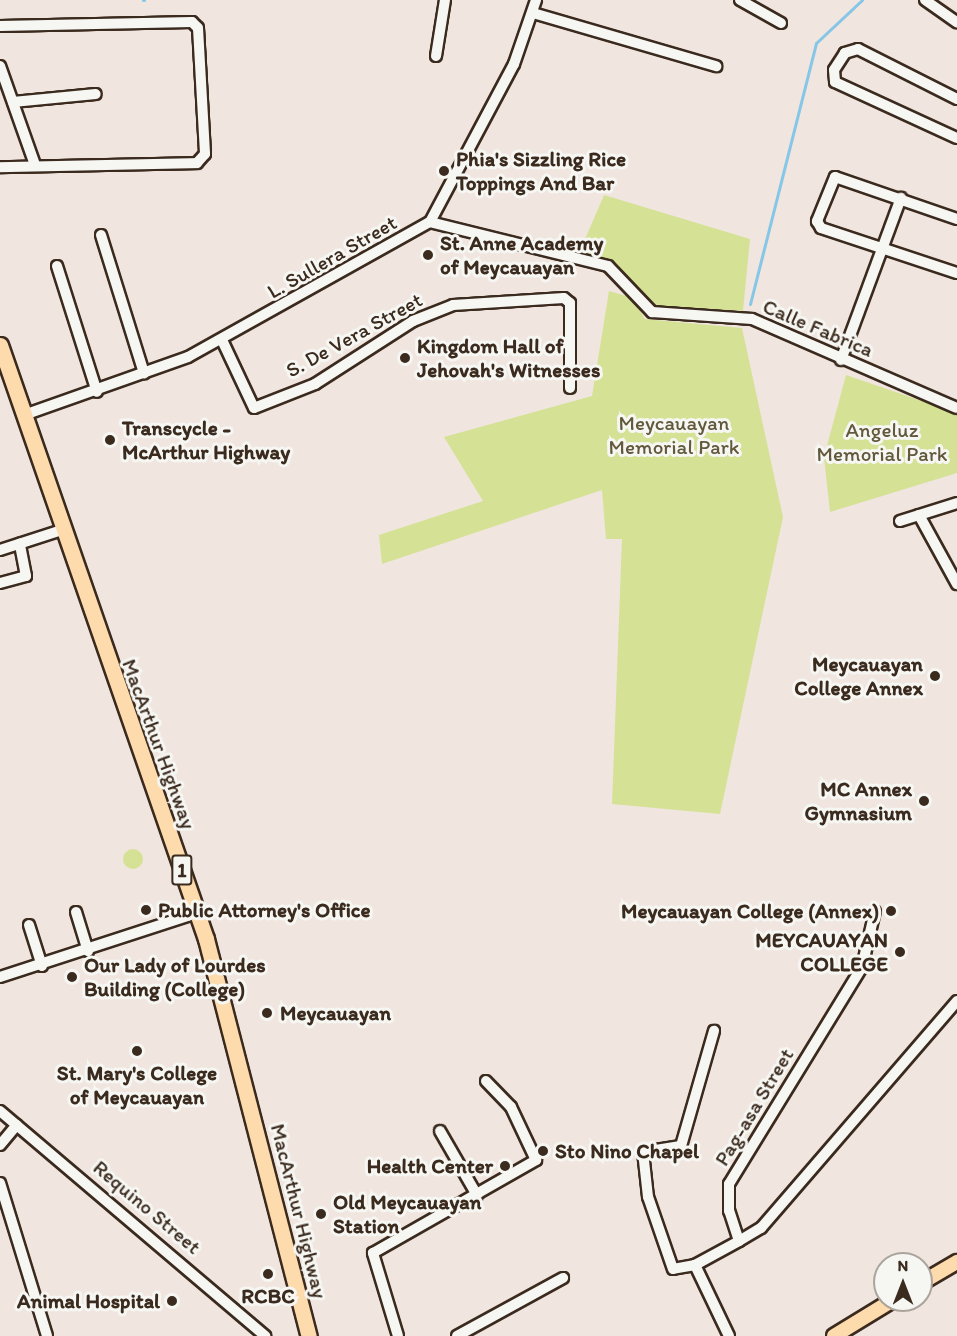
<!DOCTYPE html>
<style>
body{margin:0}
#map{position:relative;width:957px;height:1336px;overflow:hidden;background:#f0e5df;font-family:Itim,sans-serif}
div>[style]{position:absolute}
.green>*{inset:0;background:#d5e295}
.round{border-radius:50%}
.stream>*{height:3px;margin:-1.5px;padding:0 1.5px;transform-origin:1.5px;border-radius:1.5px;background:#86c6e6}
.roads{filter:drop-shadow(2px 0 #3b2a1e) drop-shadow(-2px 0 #3b2a1e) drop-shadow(0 2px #3b2a1e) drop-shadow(0 -2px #3b2a1e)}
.minor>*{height:10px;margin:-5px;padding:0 5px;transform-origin:5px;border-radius:5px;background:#f6f6f2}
.major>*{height:14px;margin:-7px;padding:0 7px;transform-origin:7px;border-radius:7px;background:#fedbac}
.highway>*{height:15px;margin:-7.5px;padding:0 7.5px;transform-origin:7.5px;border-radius:7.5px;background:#fedbac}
.dots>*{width:16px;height:16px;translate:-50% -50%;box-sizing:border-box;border:3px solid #f6f6f2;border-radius:50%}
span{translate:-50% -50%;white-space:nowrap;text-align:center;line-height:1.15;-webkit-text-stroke:6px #f6f6f2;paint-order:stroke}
.shield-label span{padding:2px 4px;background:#f6f6f2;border:2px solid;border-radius:4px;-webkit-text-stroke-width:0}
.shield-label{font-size:20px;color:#3b2a1e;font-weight:700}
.poi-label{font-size:21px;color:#3b2a1e;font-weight:700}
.left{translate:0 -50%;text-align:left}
.right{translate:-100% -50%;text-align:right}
.street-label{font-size:21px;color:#3b2a1e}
.park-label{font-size:21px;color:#62583c}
.north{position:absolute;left:873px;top:1252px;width:60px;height:60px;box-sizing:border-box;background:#f6f6f2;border:2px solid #aba49d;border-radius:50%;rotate:0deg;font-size:16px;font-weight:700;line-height:24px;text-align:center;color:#3b2a1e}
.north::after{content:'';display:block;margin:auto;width:21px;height:27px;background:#3b2a1e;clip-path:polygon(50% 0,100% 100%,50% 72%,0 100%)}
</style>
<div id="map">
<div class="green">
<div style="clip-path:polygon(604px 195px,750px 239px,743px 311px,652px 306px,616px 263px,580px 251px)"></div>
<div style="clip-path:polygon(609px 291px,633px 298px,645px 319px,742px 328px,783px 517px,720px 814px,612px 804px,622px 539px,606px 539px,602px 490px,382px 564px,379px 535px,483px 501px,444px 437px,592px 396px)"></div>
<div style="clip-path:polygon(846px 375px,957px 413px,957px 473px,830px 512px,824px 457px)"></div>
<div class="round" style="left:123px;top:849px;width:20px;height:20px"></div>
</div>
<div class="stream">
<div style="left:143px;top:0;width:1px"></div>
<div style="left:750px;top:304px;width:269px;rotate:-75.8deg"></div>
<div style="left:816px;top:43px;width:63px;rotate:-43.1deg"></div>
</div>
<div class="roads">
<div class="minor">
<div style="left:740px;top:0;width:47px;rotate:29.3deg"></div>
<div style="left:925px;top:0;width:39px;rotate:35deg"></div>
<div style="left:533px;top:13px;width:191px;rotate:16.2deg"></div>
<div style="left:0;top:26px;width:192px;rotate:-1.2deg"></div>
<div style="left:192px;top:22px;width:8px;rotate:45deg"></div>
<div style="left:198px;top:28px;width:126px;rotate:86.8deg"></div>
<div style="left:205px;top:154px;width:12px;rotate:132deg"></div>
<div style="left:197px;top:163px;width:197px;rotate:178.8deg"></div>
<div style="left:436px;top:56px;width:57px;rotate:-80.9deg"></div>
<div style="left:0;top:66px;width:105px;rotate:70.5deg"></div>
<div style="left:957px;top:99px;width:111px;rotate:-153.2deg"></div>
<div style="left:858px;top:49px;width:14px;rotate:163deg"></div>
<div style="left:845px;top:53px;width:20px;rotate:123deg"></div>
<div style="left:834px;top:70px;width:12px;rotate:85deg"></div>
<div style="left:835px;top:82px;width:134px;rotate:24.7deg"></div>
<div style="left:13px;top:102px;width:83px;rotate:-5.5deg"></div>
<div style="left:957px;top:219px;width:129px;rotate:-161deg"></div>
<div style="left:835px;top:177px;width:48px;rotate:112.2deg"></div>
<div style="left:817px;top:221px;width:8px;rotate:60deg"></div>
<div style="left:821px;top:228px;width:143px;rotate:18.3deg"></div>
<div style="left:430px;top:222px;width:183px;rotate:13.9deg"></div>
<div style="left:608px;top:266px;width:64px;rotate:46.3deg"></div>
<div style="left:652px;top:312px;width:100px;rotate:4deg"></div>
<div style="left:752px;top:319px;width:223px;rotate:23.5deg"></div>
<div style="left:101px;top:235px;width:145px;rotate:72.7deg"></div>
<div style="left:57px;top:266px;width:132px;rotate:72.4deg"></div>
<div style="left:222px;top:340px;width:75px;rotate:64.8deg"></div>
<div style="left:254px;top:408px;width:66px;rotate:-21.5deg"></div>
<div style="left:315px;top:384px;width:117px;rotate:-32.7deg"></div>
<div style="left:413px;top:321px;width:43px;rotate:-21.8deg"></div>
<div style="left:453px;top:305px;width:111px;rotate:-3.6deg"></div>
<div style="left:564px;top:298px;width:8px;rotate:40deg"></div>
<div style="left:570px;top:303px;width:85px;rotate:90deg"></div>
<div style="left:841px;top:360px;width:173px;rotate:-69.7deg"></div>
<div style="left:24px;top:415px;width:174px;rotate:-19.5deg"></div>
<div style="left:188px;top:357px;width:277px;rotate:-29.2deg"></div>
<div style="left:430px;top:222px;width:179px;rotate:-62deg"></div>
<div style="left:514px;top:64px;width:68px;rotate:-71deg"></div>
<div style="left:919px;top:515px;width:79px;rotate:61.2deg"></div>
<div style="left:900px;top:521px;width:60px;rotate:-17.5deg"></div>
<div style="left:0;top:550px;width:65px;rotate:-17.9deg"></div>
<div style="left:0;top:583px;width:27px;rotate:-15deg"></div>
<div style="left:26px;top:576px;width:33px;rotate:-101deg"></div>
<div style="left:76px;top:912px;width:41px;rotate:72.9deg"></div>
<div style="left:29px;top:925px;width:43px;rotate:72.4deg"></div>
<div style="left:0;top:977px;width:207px;rotate:-18deg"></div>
<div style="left:0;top:1111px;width:348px;rotate:40.3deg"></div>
<div style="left:440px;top:1131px;width:74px;rotate:60deg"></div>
<div style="left:0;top:1145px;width:26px;rotate:-50deg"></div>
<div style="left:0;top:1183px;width:160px;rotate:72.9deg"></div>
<div style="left:739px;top:1241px;width:26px;rotate:-31deg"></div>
<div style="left:761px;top:1228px;width:300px;rotate:-49.2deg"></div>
<div style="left:695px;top:1265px;width:22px;rotate:170deg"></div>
<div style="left:673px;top:1269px;width:76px;rotate:-109.1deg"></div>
<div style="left:648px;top:1197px;width:45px;rotate:-96.3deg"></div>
<div style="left:643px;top:1152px;width:38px;rotate:-9deg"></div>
<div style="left:681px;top:1146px;width:120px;rotate:-74deg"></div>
<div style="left:398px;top:1336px;width:87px;rotate:-106.8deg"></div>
<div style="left:373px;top:1253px;width:188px;rotate:-29.7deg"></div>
<div style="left:536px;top:1160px;width:59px;rotate:-115.3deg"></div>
<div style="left:511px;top:1107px;width:36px;rotate:-134deg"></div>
<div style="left:457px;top:1336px;width:121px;rotate:-28.7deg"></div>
<div style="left:729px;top:1336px;width:79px;rotate:-115.6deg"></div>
<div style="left:695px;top:1265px;width:50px;rotate:-28.6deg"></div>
<div style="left:739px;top:1241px;width:32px;rotate:-108deg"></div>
<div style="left:729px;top:1211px;width:27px;rotate:-90deg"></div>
<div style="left:729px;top:1184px;width:255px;rotate:-58.5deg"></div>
<div style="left:862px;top:967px;width:57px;rotate:-76.9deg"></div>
</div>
<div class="major">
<div style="left:921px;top:1283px;width:42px;rotate:-30.3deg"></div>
<div style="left:834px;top:1336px;width:69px;rotate:-31.4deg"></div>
</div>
<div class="highway">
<div style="left:0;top:345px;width:629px;rotate:70.87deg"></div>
<div style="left:206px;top:939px;width:410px;rotate:75.5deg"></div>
</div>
</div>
<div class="dots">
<div style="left:444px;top:171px;background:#3b2a1e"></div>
<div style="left:428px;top:255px;background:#3b2a1e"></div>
<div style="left:405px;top:358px;background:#3b2a1e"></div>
<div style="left:110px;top:440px;background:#3b2a1e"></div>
<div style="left:935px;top:676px;background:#3b2a1e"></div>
<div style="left:924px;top:801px;background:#3b2a1e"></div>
<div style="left:146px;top:910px;background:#3b2a1e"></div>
<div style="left:891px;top:911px;background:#3b2a1e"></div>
<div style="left:900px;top:952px;background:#3b2a1e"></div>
<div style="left:72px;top:977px;background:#3b2a1e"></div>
<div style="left:267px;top:1013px;background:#3b2a1e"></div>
<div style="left:137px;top:1051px;background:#3b2a1e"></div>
<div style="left:543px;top:1151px;background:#3b2a1e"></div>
<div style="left:505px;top:1166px;background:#3b2a1e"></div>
<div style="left:321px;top:1214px;background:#3b2a1e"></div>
<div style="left:268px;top:1274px;background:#3b2a1e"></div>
<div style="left:172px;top:1301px;background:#3b2a1e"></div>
</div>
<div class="shield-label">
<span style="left:182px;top:870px">1</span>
</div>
<div class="poi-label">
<span class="left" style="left:456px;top:171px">Phia's Sizzling Rice<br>Toppings And Bar</span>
<span class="left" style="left:440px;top:255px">St. Anne Academy<br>of Meycauayan</span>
<span class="left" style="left:417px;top:358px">Kingdom Hall of<br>Jehovah's Witnesses</span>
<span class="left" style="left:122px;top:440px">Transcycle -<br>McArthur Highway</span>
<span class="right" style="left:923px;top:676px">Meycauayan<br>College Annex</span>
<span class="right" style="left:912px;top:801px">MC Annex<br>Gymnasium</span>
<span class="left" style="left:158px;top:910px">Public Attorney's Office</span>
<span class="right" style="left:879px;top:911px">Meycauayan College (Annex)</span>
<span class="right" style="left:888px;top:952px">MEYCAUAYAN<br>COLLEGE</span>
<span class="left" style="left:84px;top:977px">Our Lady of Lourdes<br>Building (College)</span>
<span class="left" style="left:280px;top:1013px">Meycauayan</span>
<span style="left:137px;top:1085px">St. Mary's College<br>of Meycauayan</span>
<span class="left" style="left:555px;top:1151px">Sto Nino Chapel</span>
<span class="right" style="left:493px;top:1166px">Health Center</span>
<span class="left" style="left:333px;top:1214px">Old Meycauayan<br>Station</span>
<span style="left:268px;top:1296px">RCBC</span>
<span class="right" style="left:160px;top:1301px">Animal Hospital</span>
</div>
<div class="street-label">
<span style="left:332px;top:257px;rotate:-30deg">L. Sullera Street</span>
<span style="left:818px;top:328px;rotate:23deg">Calle Fabrica</span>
<span style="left:354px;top:335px;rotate:-29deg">S. De Vera Street</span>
<span style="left:159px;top:744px;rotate:70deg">MacArthur Highway</span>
<span style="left:754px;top:1107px;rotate:-59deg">Pag-asa Street</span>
<span style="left:147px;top:1207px;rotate:40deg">Requino Street</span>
<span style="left:299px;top:1211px;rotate:76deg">MacArthur Highway</span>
</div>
<div class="park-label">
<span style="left:674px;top:435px">Meycauayan<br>Memorial Park</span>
<span style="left:882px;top:442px">Angeluz<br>Memorial Park</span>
</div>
<div class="north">N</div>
</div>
